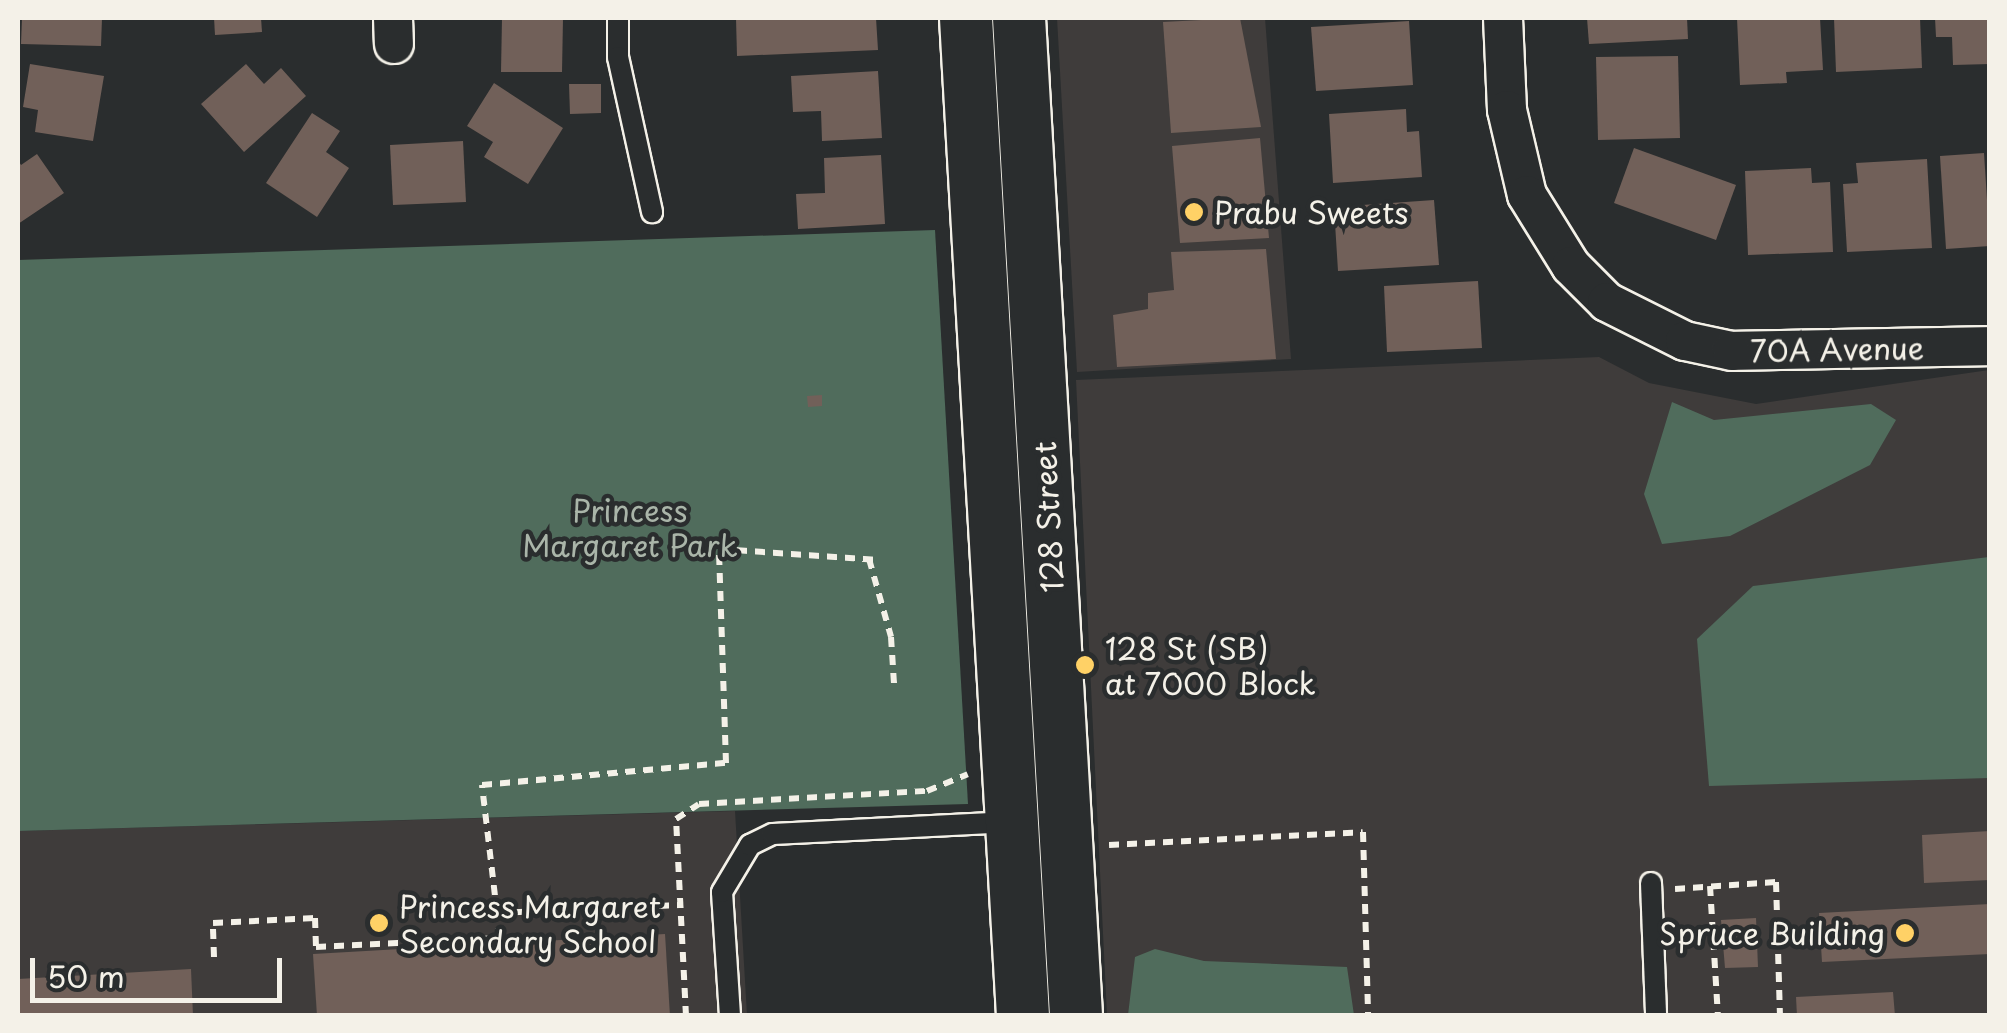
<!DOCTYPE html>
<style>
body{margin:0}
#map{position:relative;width:2007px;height:1033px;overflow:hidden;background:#2a2d2e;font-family:"Playpen Sans",sans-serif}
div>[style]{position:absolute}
.built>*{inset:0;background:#3f3c3b}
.green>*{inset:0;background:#506c5c}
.building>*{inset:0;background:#716059}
.path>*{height:6px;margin-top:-3px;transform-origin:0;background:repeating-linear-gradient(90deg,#f4f1e8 0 10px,transparent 0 18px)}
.roads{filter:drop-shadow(2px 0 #f4f1e8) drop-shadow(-2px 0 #f4f1e8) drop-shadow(0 2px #f4f1e8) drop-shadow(0 -2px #f4f1e8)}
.service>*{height:20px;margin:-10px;padding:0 10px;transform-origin:10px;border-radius:10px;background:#2a2d2e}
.minor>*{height:38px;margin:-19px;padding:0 19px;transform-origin:19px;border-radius:19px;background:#2a2d2e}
.secondary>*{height:52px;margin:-26px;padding:0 26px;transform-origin:26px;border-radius:26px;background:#2a2d2e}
.dots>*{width:28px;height:28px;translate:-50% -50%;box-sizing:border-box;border:5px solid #2a2d2e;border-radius:50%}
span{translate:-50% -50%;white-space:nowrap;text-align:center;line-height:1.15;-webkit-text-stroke:9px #2a2d2e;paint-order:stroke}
.poi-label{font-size:30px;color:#f4f1e8}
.left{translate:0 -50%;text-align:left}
.right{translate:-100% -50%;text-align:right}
.street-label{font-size:30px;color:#f4f1e8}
.park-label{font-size:30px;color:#aab5a9}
.frame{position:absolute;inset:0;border:20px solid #f4f1e8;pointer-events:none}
.scale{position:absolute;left:30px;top:958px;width:252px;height:45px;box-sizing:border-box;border:5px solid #f4f1e8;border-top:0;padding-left:12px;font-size:30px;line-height:35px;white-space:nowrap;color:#f4f1e8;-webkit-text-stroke:8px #2a2d2e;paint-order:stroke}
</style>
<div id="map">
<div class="built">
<div style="clip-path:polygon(1057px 18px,1265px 18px,1291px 359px,1077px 372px)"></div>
<div style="clip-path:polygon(1599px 357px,1649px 383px,1756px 404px,1989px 370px,1989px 1015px,1107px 1015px,1076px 380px)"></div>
<div style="clip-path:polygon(735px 811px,747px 1015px,18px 1015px,18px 831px)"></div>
</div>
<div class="green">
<div style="clip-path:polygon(935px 230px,968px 804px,18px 831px,18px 260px)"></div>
<div style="clip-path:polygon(1672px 402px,1714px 420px,1871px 404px,1896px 420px,1870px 465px,1730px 536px,1662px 544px,1644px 494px)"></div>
<div style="clip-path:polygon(1989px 557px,1989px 778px,1709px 786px,1697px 639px,1753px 586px)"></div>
<div style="clip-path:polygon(1155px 949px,1204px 961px,1347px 967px,1354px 1015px,1128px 1015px,1135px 957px)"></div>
</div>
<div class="building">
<div style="clip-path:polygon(22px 18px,102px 18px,101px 46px,21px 44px)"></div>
<div style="clip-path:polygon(214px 18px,261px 18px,262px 32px,215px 35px)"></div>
<div style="clip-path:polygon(502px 18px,563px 18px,562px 72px,501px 72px)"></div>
<div style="clip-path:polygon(736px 18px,876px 18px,878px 50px,737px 56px)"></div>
<div style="clip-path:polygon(1240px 18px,1261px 127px,1171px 133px,1163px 22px)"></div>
<div style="clip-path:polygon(1587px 18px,1687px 18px,1688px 39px,1589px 44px)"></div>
<div style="clip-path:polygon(1737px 18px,1820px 18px,1823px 70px,1786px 72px,1787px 83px,1740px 85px)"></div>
<div style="clip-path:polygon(1834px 18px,1920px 18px,1922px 68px,1836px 72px)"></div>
<div style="clip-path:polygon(1935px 18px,1990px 18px,1990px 64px,1953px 65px,1952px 37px,1936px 37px)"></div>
<div style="clip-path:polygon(1409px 21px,1413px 85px,1316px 91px,1311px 27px)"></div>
<div style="clip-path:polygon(1678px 56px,1680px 138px,1598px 140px,1596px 57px)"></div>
<div style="clip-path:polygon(30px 64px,104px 76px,93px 141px,35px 132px,38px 110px,23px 107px)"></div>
<div style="clip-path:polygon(246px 64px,264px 84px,281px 68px,306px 96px,244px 152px,201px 104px)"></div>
<div style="clip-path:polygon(878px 71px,882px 138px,822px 141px,821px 111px,793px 112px,791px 76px)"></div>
<div style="clip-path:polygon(494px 83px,563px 128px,528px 184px,484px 157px,493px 142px,467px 126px)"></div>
<div style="clip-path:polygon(569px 84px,601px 84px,601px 113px,570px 114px)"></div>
<div style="clip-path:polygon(1406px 109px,1407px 132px,1419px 131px,1422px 177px,1333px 183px,1329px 114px)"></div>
<div style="clip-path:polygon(312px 113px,340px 131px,326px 152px,349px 168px,317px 217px,266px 183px)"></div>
<div style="clip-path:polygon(1260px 138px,1269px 238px,1180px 243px,1172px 146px)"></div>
<div style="clip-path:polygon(463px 141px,466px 202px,393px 205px,390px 145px)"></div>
<div style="clip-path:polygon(1634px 148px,1736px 185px,1716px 240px,1614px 203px)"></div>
<div style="clip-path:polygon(1984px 153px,1990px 246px,1946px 249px,1940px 156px)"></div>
<div style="clip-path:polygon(37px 154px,64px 193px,18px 224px,18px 160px,21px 165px)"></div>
<div style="clip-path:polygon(881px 155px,885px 224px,798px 229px,796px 194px,825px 193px,824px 158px)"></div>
<div style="clip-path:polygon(1927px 159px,1932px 248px,1847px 252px,1843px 184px,1858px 183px,1856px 163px)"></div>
<div style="clip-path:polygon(1811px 168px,1812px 183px,1830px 182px,1833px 252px,1748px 255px,1745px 171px)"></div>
<div style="clip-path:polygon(1434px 200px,1439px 265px,1338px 271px,1334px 207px)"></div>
<div style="clip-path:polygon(1266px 249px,1276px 359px,1117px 367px,1113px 315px,1148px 309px,1148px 293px,1174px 290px,1171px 252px)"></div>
<div style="clip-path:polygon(1478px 281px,1482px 348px,1387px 352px,1384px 286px)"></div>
<div style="clip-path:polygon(822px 395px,822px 406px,808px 407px,807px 396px)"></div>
<div style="clip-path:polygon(1990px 831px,1990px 880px,1924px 883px,1922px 835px)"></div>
<div style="clip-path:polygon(1990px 904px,1990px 954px,1822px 962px,1819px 913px)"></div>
<div style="clip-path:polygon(1756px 918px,1758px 967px,1725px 968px,1721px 920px)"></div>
<div style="clip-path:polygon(665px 934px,670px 1016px,317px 1016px,313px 954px)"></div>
<div style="clip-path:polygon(191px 969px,193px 1016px,18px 1016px,18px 979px)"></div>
<div style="clip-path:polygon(1893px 992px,1895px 1016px,1797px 1016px,1796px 997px)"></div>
</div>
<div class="path">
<div style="left:869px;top:559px;width:81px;rotate:74.2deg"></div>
<div style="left:891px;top:637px;width:47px;rotate:86.3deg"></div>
<div style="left:1109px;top:845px;width:254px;rotate:-2.9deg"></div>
<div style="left:1363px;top:832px;width:184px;rotate:88.4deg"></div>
<div style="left:1710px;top:886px;width:130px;rotate:86.5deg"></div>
<div style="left:1675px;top:889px;width:101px;rotate:-4deg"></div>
<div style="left:1776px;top:882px;width:134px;rotate:88.3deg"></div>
<div style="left:497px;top:913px;width:129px;rotate:-96.7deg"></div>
<div style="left:482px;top:785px;width:245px;rotate:-5.2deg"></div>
<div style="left:726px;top:763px;width:214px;rotate:-91.9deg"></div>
<div style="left:719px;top:549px;width:160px;rotate:3.9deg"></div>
<div style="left:214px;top:957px;width:34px;rotate:-92deg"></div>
<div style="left:213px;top:923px;width:102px;rotate:-2.8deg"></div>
<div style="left:315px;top:918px;width:29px;rotate:88deg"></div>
<div style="left:316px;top:947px;width:183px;rotate:-2.8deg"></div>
<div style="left:499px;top:938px;width:25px;rotate:-95deg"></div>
<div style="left:497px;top:913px;width:183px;rotate:-2.5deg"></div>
<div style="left:686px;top:1016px;width:197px;rotate:-92.9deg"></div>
<div style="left:676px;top:819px;width:27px;rotate:-33deg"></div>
<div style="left:699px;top:804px;width:228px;rotate:-3.3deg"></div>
<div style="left:927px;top:791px;width:44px;rotate:-22.5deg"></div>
</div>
<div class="roads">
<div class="service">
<div style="left:618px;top:18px;width:39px;rotate:90deg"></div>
<div style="left:618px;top:57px;width:159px;rotate:77.6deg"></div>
<div style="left:1651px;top:883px;width:133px;rotate:87.8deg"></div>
<div style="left:730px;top:1016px;width:124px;rotate:-93.7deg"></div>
<div style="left:722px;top:892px;width:55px;rotate:-59.2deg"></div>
<div style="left:750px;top:845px;width:25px;rotate:-26deg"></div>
<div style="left:773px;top:834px;width:238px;rotate:-2.9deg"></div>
</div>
<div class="minor">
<div style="left:393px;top:18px;width:26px;rotate:88deg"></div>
<div style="left:1503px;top:18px;width:92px;rotate:87.5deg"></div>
<div style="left:1507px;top:110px;width:87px;rotate:76.8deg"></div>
<div style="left:1527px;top:195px;width:84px;rotate:58.2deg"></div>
<div style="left:1571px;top:266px;width:51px;rotate:45deg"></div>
<div style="left:1607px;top:302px;width:87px;rotate:26.6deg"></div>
<div style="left:1685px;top:341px;width:48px;rotate:12deg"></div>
<div style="left:1732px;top:351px;width:258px;rotate:-1.1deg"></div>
</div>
<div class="secondary">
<div style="left:966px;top:18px;width:1000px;rotate:86.73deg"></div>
<div style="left:1019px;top:18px;width:1000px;rotate:86.73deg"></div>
</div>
</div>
<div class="dots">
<div style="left:1194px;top:212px;background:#ffd166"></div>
<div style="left:1085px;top:665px;background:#ffd166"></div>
<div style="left:379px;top:923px;background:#ffd166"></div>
<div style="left:1905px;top:933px;background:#ffd166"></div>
</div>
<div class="poi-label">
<span class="left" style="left:1214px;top:212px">Prabu Sweets</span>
<span class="left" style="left:1105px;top:665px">128 St (SB)<br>at 7000 Block</span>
<span class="left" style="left:399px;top:923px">Princess Margaret<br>Secondary School</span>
<span class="right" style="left:1885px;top:933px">Spruce Building</span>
</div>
<div class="street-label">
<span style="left:1837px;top:349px;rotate:-1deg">70A Avenue</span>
<span style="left:1048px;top:517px;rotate:-93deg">128 Street</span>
</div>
<div class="park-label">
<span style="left:630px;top:527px">Princess<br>Margaret Park</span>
</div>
<div class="frame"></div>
<div class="scale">50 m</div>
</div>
